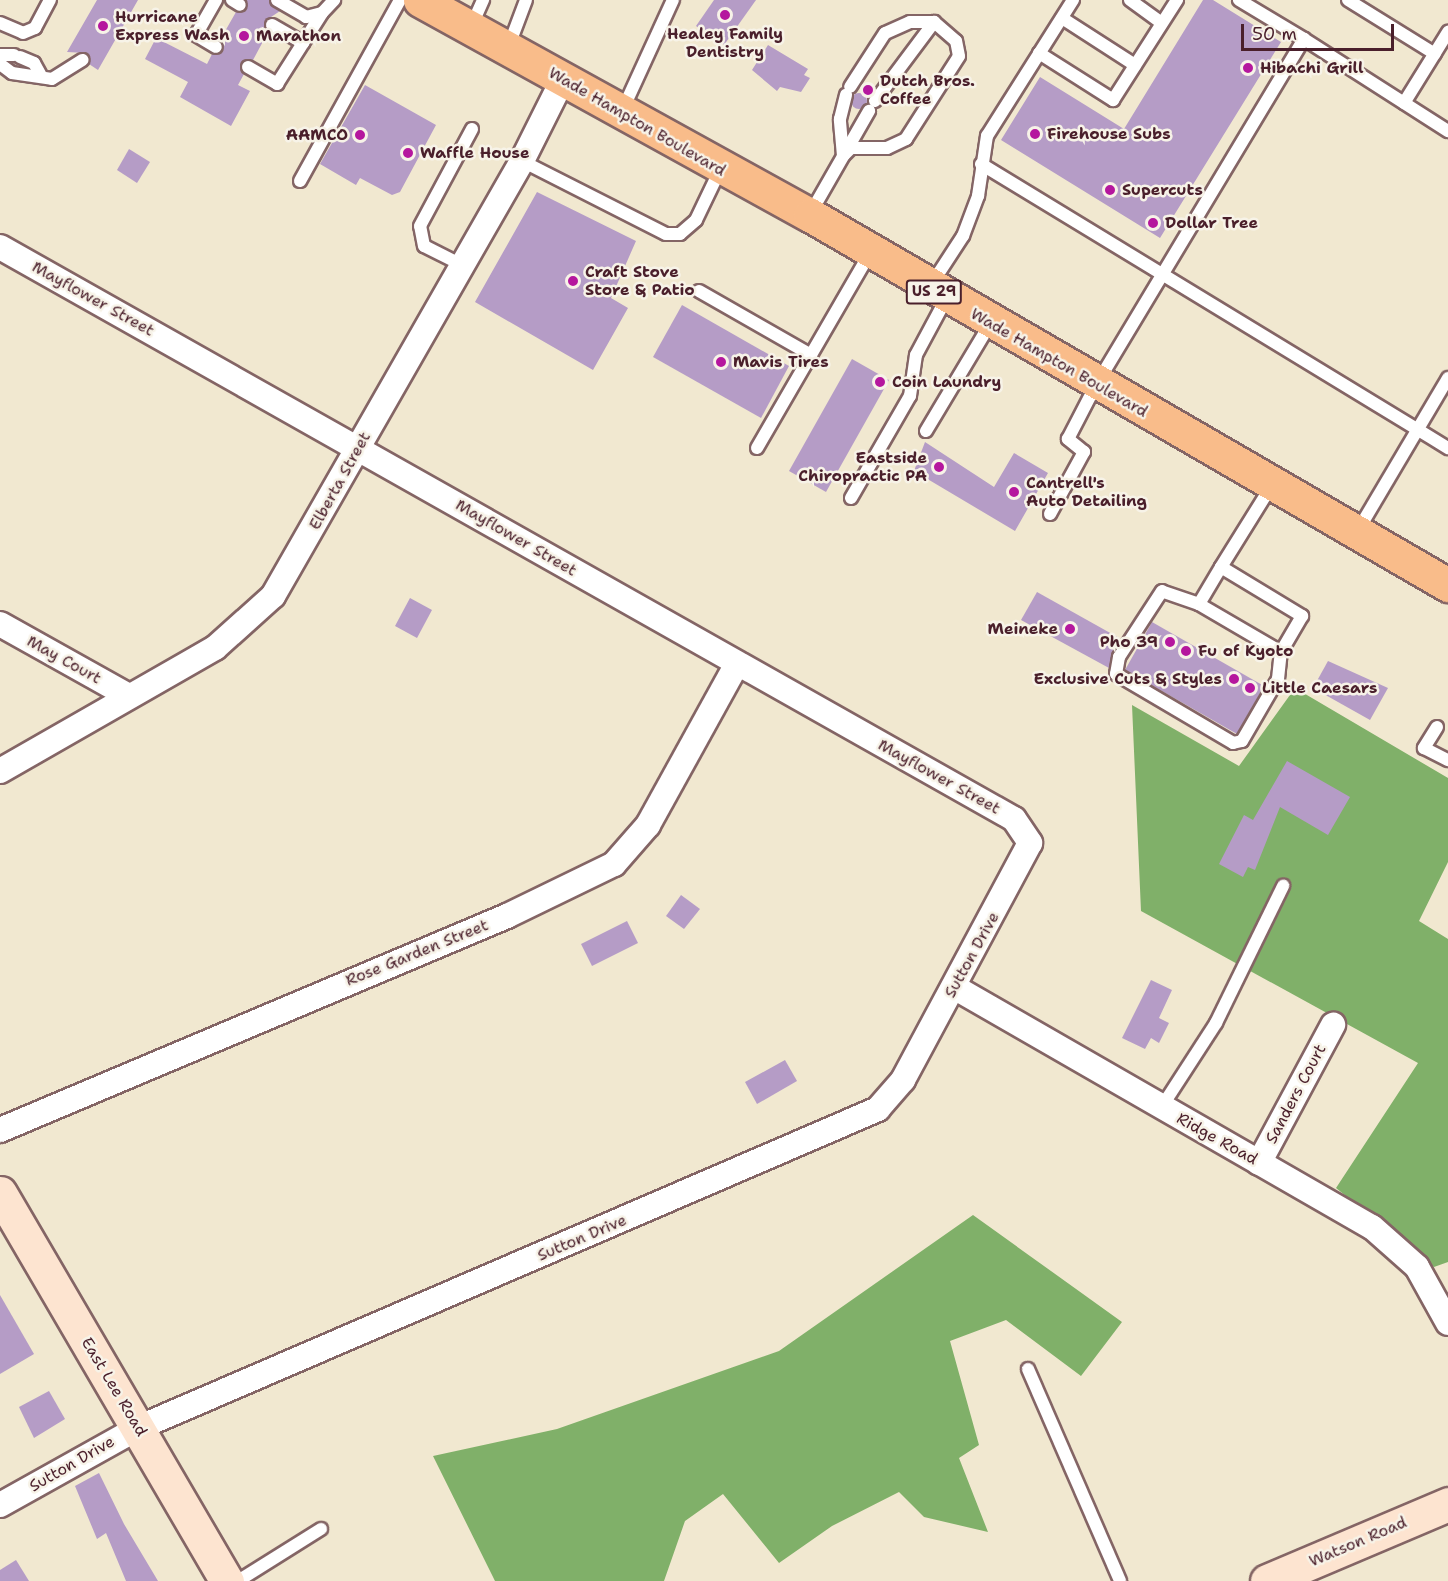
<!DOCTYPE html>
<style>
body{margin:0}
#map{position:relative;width:1448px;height:1581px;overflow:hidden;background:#f1e8d0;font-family:"Shantell Sans",sans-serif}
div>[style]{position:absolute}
.forest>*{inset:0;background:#80b069}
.building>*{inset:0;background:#b59cc6}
.round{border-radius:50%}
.roads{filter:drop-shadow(2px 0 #846565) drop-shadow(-2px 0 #846565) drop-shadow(0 2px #846565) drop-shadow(0 -2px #846565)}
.lane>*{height:12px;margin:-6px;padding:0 6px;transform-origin:6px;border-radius:6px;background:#fff}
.street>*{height:24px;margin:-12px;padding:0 12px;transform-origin:12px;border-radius:12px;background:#fff}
.secondary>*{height:33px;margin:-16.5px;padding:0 16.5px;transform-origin:16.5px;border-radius:16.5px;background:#fde4d0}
.primary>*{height:33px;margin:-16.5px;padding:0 16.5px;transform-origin:16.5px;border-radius:16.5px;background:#f9bc8a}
.dots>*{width:16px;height:16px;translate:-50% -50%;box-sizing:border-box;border:3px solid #f7f3e8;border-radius:50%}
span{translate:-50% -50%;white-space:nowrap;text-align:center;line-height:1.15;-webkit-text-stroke:5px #f7f3e8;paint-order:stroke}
.shield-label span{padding:2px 4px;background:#f7f3e8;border:2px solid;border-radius:4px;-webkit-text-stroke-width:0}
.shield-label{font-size:15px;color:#4a1f2b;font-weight:700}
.poi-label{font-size:16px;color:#4a1f2b;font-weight:700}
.left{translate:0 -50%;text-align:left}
.right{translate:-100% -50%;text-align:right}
.street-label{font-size:16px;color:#4a1f2b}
.scale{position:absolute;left:1241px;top:24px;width:153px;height:27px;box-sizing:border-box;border:3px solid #4a1f2b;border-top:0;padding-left:8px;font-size:18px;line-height:21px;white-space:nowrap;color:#4a1f2b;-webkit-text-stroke:4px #f7f3e8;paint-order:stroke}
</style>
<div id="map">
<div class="forest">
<div style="clip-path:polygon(1295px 688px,1448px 778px,1448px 862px,1419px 921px,1448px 939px,1448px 1262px,1434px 1267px,1336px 1188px,1418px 1063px,1141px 911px,1132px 705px,1239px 766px)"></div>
<div style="clip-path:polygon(973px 1215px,1122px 1322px,1081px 1376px,1006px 1320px,950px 1341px,979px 1445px,959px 1458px,988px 1532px,924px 1517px,899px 1492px,832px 1526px,779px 1563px,723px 1494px,685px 1521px,664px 1581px,495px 1581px,433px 1456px,557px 1429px,779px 1351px)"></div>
</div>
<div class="building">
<div style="clip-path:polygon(97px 0,138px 0,98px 70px,89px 64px,86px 53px,67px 52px)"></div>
<div style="clip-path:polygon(246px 0,269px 0,280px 11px,265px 21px,268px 32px,253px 60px,241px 63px,244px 74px,238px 85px,250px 91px,231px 126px,180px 97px,188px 82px,145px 59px,156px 38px,207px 64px,212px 54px,223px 52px,220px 40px,236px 12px,247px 10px)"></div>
<div style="clip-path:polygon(714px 0,756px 0,724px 45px,696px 26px)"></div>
<div style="clip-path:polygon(1203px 0,1213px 0,1281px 42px,1160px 238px,1001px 140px,1040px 77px,1124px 129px)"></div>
<div style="clip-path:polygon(768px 45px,808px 69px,804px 75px,810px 78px,801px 92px,780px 87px,777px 91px,752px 70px)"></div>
<div style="clip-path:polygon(365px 85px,436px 125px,400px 192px,392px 195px,360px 178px,356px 185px,320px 164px)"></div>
<div class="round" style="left:851px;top:93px;width:16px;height:16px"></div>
<div style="clip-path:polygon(129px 149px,150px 162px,137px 183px,117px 170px)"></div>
<div style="clip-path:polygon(537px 192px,636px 241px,611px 298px,628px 308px,593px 370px,475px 302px)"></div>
<div style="clip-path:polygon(682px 305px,789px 366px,761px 418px,653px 357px)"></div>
<div style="clip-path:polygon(852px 359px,889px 380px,826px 492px,789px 471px)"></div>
<div style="clip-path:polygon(925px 442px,994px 487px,1014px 453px,1048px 473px,1015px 531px,914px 471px)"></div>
<div style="clip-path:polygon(1037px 592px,1121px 639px,1109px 668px,1021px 620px)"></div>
<div style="clip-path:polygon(410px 598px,432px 610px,417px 638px,395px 626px)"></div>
<div style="clip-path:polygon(1152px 622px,1264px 686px,1237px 734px,1125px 670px)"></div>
<div style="clip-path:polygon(1328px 661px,1388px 688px,1370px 720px,1313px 688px)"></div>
<div style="clip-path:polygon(1287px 761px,1350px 797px,1328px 835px,1280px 807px,1255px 870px,1248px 867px,1243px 877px,1219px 864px,1244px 815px,1253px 820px)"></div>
<div style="clip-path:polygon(681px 895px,700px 909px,684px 929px,666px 916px)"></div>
<div style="clip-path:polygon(627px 921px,638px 943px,592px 966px,581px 944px)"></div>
<div style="clip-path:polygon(1151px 980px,1172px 990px,1159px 1018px,1169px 1023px,1159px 1043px,1151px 1038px,1145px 1049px,1122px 1038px)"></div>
<div style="clip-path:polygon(785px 1060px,797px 1081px,757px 1104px,745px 1082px)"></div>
<div style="clip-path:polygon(0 1295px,34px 1354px,0 1374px)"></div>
<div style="clip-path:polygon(49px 1391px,65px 1419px,34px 1438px,19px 1407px)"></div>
<div style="clip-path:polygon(99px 1473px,124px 1524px,158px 1581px,126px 1581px,106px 1533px,97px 1539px,75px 1486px)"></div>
<div style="clip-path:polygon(16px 1560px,29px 1581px,0 1581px,0 1570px)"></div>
</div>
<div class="roads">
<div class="lane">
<div style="left:216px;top:0;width:40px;rotate:119.7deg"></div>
<div style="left:196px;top:35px;width:23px;rotate:31deg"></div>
<div style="left:232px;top:0;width:9px;rotate:32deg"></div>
<div style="left:277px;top:0;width:34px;rotate:30deg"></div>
<div style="left:306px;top:17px;width:16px;rotate:-14deg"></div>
<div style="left:322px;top:13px;width:18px;rotate:-47deg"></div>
<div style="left:1130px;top:0;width:39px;rotate:36deg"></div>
<div style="left:1348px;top:0;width:102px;rotate:31.8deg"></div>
<div style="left:1062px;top:18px;width:87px;rotate:32.8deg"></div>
<div style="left:0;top:23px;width:25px;rotate:23deg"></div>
<div style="left:23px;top:33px;width:13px;rotate:-23deg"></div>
<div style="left:35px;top:28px;width:32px;rotate:-62deg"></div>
<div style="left:272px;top:25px;width:36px;rotate:30deg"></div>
<div style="left:471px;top:27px;width:30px;rotate:-66deg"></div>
<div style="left:1304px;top:39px;width:171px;rotate:32.6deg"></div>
<div style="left:508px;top:48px;width:51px;rotate:-69.4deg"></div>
<div style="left:1039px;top:53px;width:88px;rotate:32.4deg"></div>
<div style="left:1113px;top:100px;width:119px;rotate:-57.4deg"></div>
<div style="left:0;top:55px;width:14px"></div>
<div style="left:20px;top:57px;width:15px;rotate:23deg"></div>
<div style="left:34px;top:63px;width:13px;rotate:61deg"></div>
<div style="left:0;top:64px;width:15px;rotate:37deg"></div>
<div style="left:12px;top:73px;width:40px;rotate:8.5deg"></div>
<div style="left:52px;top:79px;width:36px;rotate:-32deg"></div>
<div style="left:248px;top:67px;width:34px;rotate:30deg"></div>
<div style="left:277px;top:84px;width:84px;rotate:-57.6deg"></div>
<div style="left:875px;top:101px;width:99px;rotate:-53.2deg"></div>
<div style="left:1404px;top:103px;width:84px;rotate:-58.2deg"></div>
<div style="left:623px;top:109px;width:120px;rotate:-65.4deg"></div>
<div style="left:843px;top:156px;width:11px;rotate:-45deg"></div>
<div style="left:851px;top:148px;width:36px"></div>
<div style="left:887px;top:148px;width:21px;rotate:-25deg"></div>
<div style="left:906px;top:139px;width:98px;rotate:-57.4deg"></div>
<div style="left:959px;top:56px;width:15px;rotate:-101deg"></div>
<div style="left:956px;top:41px;width:29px;rotate:-139deg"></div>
<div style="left:934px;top:22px;width:24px;rotate:180deg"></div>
<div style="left:910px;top:22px;width:27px;rotate:156deg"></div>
<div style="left:885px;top:33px;width:64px;rotate:122.9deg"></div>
<div style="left:843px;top:156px;width:37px;rotate:-95deg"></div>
<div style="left:840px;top:119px;width:25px;rotate:-76deg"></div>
<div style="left:522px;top:161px;width:161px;rotate:26.9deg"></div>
<div style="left:666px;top:234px;width:14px"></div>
<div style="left:680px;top:234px;width:21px;rotate:-41deg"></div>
<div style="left:696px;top:220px;width:55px;rotate:-64.4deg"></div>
<div style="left:981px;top:164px;width:547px;rotate:31.31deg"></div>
<div style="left:300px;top:181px;width:207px;rotate:-61.1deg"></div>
<div style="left:810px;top:214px;width:119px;rotate:-60.2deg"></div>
<div style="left:462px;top:265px;width:42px;rotate:-153.4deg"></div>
<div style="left:424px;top:246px;width:20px;rotate:-101deg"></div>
<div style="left:420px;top:226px;width:110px;rotate:-61.8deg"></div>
<div style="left:931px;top:285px;width:59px;rotate:-56.9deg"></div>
<div style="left:963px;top:236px;width:43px;rotate:-69.4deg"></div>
<div style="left:978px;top:196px;width:61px;rotate:-81.5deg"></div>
<div style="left:987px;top:136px;width:161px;rotate:-57.7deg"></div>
<div style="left:699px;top:291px;width:129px;rotate:29.7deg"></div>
<div style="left:926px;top:431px;width:125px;rotate:-59.1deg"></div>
<div style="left:757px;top:448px;width:225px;rotate:-59.9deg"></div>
<div style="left:851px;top:498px;width:118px;rotate:-60deg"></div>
<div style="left:910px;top:396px;width:41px;rotate:-81.7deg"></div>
<div style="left:916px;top:355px;width:64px;rotate:-61.8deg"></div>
<div style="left:1050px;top:514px;width:71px;rotate:-61.3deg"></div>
<div style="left:1084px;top:452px;width:21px;rotate:-141deg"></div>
<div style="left:1068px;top:439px;width:61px;rotate:-62.6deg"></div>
<div style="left:1096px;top:385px;width:404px;rotate:-59deg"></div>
<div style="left:1304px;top:39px;width:76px;rotate:-149deg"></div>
<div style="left:1357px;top:532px;width:179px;rotate:-59.4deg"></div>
<div style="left:1221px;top:567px;width:95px;rotate:31.2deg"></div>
<div style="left:1302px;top:616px;width:42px;rotate:120.3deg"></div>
<div style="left:1281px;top:652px;width:95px;rotate:-149.7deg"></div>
<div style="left:1199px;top:604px;width:43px;rotate:-59.3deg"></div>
<div style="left:1221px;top:567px;width:97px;rotate:-58.1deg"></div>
<div style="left:1199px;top:604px;width:39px;rotate:-161deg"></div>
<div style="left:1162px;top:591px;width:79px;rotate:123.1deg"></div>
<div style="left:1119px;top:657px;width:17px;rotate:100deg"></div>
<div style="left:1116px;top:674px;width:136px;rotate:30.5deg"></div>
<div style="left:1233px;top:743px;width:9px;rotate:-13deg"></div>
<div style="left:1242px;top:741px;width:72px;rotate:-59.9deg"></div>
<div style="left:1278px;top:679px;width:27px;rotate:-84deg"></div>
<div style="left:1437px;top:727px;width:25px;rotate:122deg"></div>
<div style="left:1424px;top:748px;width:27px;rotate:27deg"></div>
<div style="left:1161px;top:1108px;width:101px;rotate:-57.1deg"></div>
<div style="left:1216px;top:1023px;width:153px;rotate:-63.9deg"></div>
<div style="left:1028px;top:1369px;width:231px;rotate:66.5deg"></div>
<div style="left:238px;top:1581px;width:98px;rotate:-32.1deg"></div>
</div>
<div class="street">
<div style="left:0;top:247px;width:1164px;rotate:29.43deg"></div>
<div style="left:1014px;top:819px;width:29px;rotate:56deg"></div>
<div style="left:1030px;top:843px;width:269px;rotate:118.2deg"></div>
<div style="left:903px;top:1080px;width:38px;rotate:131deg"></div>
<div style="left:878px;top:1109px;width:806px;rotate:156.68deg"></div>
<div style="left:138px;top:1428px;width:158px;rotate:150.8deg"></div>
<div style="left:0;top:624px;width:148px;rotate:29.2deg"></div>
<div style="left:0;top:771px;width:248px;rotate:-29.8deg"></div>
<div style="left:215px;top:648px;width:78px;rotate:-41.9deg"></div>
<div style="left:273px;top:596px;width:501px;rotate:-60.21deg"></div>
<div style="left:522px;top:161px;width:92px;rotate:-63.4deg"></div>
<div style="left:954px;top:987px;width:482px;rotate:29.9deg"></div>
<div style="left:1372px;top:1227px;width:60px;rotate:41.6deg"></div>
<div style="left:1417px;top:1267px;width:64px;rotate:61deg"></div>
<div style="left:0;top:1130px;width:550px;rotate:-22.88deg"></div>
<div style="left:507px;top:916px;width:119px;rotate:-25.9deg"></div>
<div style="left:614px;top:864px;width:52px;rotate:-48.9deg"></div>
<div style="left:648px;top:825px;width:184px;rotate:-61.1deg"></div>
<div style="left:1259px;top:1163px;width:157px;rotate:-61.8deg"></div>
</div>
<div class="secondary">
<div style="left:0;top:1193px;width:450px;rotate:59.7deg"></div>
<div style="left:1267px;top:1581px;width:197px;rotate:-23deg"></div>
</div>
<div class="primary">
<div style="left:420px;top:0;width:445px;rotate:28.9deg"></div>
<div style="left:810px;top:215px;width:738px;rotate:30.11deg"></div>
</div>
</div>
<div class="dots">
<div style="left:725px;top:15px;background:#b5179e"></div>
<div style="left:103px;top:26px;background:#b5179e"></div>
<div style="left:244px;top:36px;background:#b5179e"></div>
<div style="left:1248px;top:68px;background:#b5179e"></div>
<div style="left:868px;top:90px;background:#b5179e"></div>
<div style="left:1035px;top:134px;background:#b5179e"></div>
<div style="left:360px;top:135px;background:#b5179e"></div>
<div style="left:408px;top:153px;background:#b5179e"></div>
<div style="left:1110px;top:190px;background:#b5179e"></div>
<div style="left:1153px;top:223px;background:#b5179e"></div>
<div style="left:573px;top:281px;background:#b5179e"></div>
<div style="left:721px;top:362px;background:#b5179e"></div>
<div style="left:880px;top:382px;background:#b5179e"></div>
<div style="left:939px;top:467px;background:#b5179e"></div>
<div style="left:1014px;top:492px;background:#b5179e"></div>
<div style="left:1070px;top:629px;background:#b5179e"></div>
<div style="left:1170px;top:642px;background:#b5179e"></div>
<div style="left:1186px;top:651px;background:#b5179e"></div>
<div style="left:1234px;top:679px;background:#b5179e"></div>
<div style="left:1250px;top:688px;background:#b5179e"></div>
</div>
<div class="shield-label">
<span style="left:934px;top:292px">US 29</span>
</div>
<div class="poi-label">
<span class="left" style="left:115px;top:26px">Hurricane<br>Express Wash</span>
<span style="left:725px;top:43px">Healey Family<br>Dentistry</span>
<span class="left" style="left:256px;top:36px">Marathon</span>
<span class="left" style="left:1260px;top:68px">Hibachi Grill</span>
<span class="left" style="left:880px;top:90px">Dutch Bros.<br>Coffee</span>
<span class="left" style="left:1047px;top:134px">Firehouse Subs</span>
<span class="right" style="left:348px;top:135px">AAMCO</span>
<span class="left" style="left:420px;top:153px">Waffle House</span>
<span class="left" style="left:1122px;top:190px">Supercuts</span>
<span class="left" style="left:1165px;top:223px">Dollar Tree</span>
<span class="left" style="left:585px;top:281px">Craft Stove<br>Store &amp; Patio</span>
<span class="left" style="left:733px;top:362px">Mavis Tires</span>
<span class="left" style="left:892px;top:382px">Coin Laundry</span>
<span class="right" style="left:927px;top:467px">Eastside<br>Chiropractic PA</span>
<span class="left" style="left:1026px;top:492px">Cantrell's<br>Auto Detailing</span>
<span class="right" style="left:1058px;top:629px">Meineke</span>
<span class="right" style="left:1158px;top:642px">Pho 39</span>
<span class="left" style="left:1198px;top:651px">Fu of Kyoto</span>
<span class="right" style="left:1222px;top:679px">Exclusive Cuts &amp; Styles</span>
<span class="left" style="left:1262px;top:688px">Little Caesars</span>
</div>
<div class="street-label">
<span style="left:637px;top:122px;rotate:30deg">Wade Hampton Boulevard</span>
<span style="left:93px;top:299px;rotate:29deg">Mayflower Street</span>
<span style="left:1059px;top:363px;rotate:30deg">Wade Hampton Boulevard</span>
<span style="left:340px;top:481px;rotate:-61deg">Elberta Street</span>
<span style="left:516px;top:538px;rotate:30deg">Mayflower Street</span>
<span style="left:64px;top:660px;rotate:29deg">May Court</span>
<span style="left:939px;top:777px;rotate:29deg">Mayflower Street</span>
<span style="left:417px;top:953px;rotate:-22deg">Rose Garden Street</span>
<span style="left:972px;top:955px;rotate:-61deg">Sutton Drive</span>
<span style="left:1296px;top:1094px;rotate:-62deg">Sanders Court</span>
<span style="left:1217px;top:1139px;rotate:29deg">Ridge Road</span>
<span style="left:582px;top:1238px;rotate:-23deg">Sutton Drive</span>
<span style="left:114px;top:1387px;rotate:59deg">East Lee Road</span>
<span style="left:72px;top:1464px;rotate:-30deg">Sutton Drive</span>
<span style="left:1358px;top:1542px;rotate:-23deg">Watson Road</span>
</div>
<div class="scale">50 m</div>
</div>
